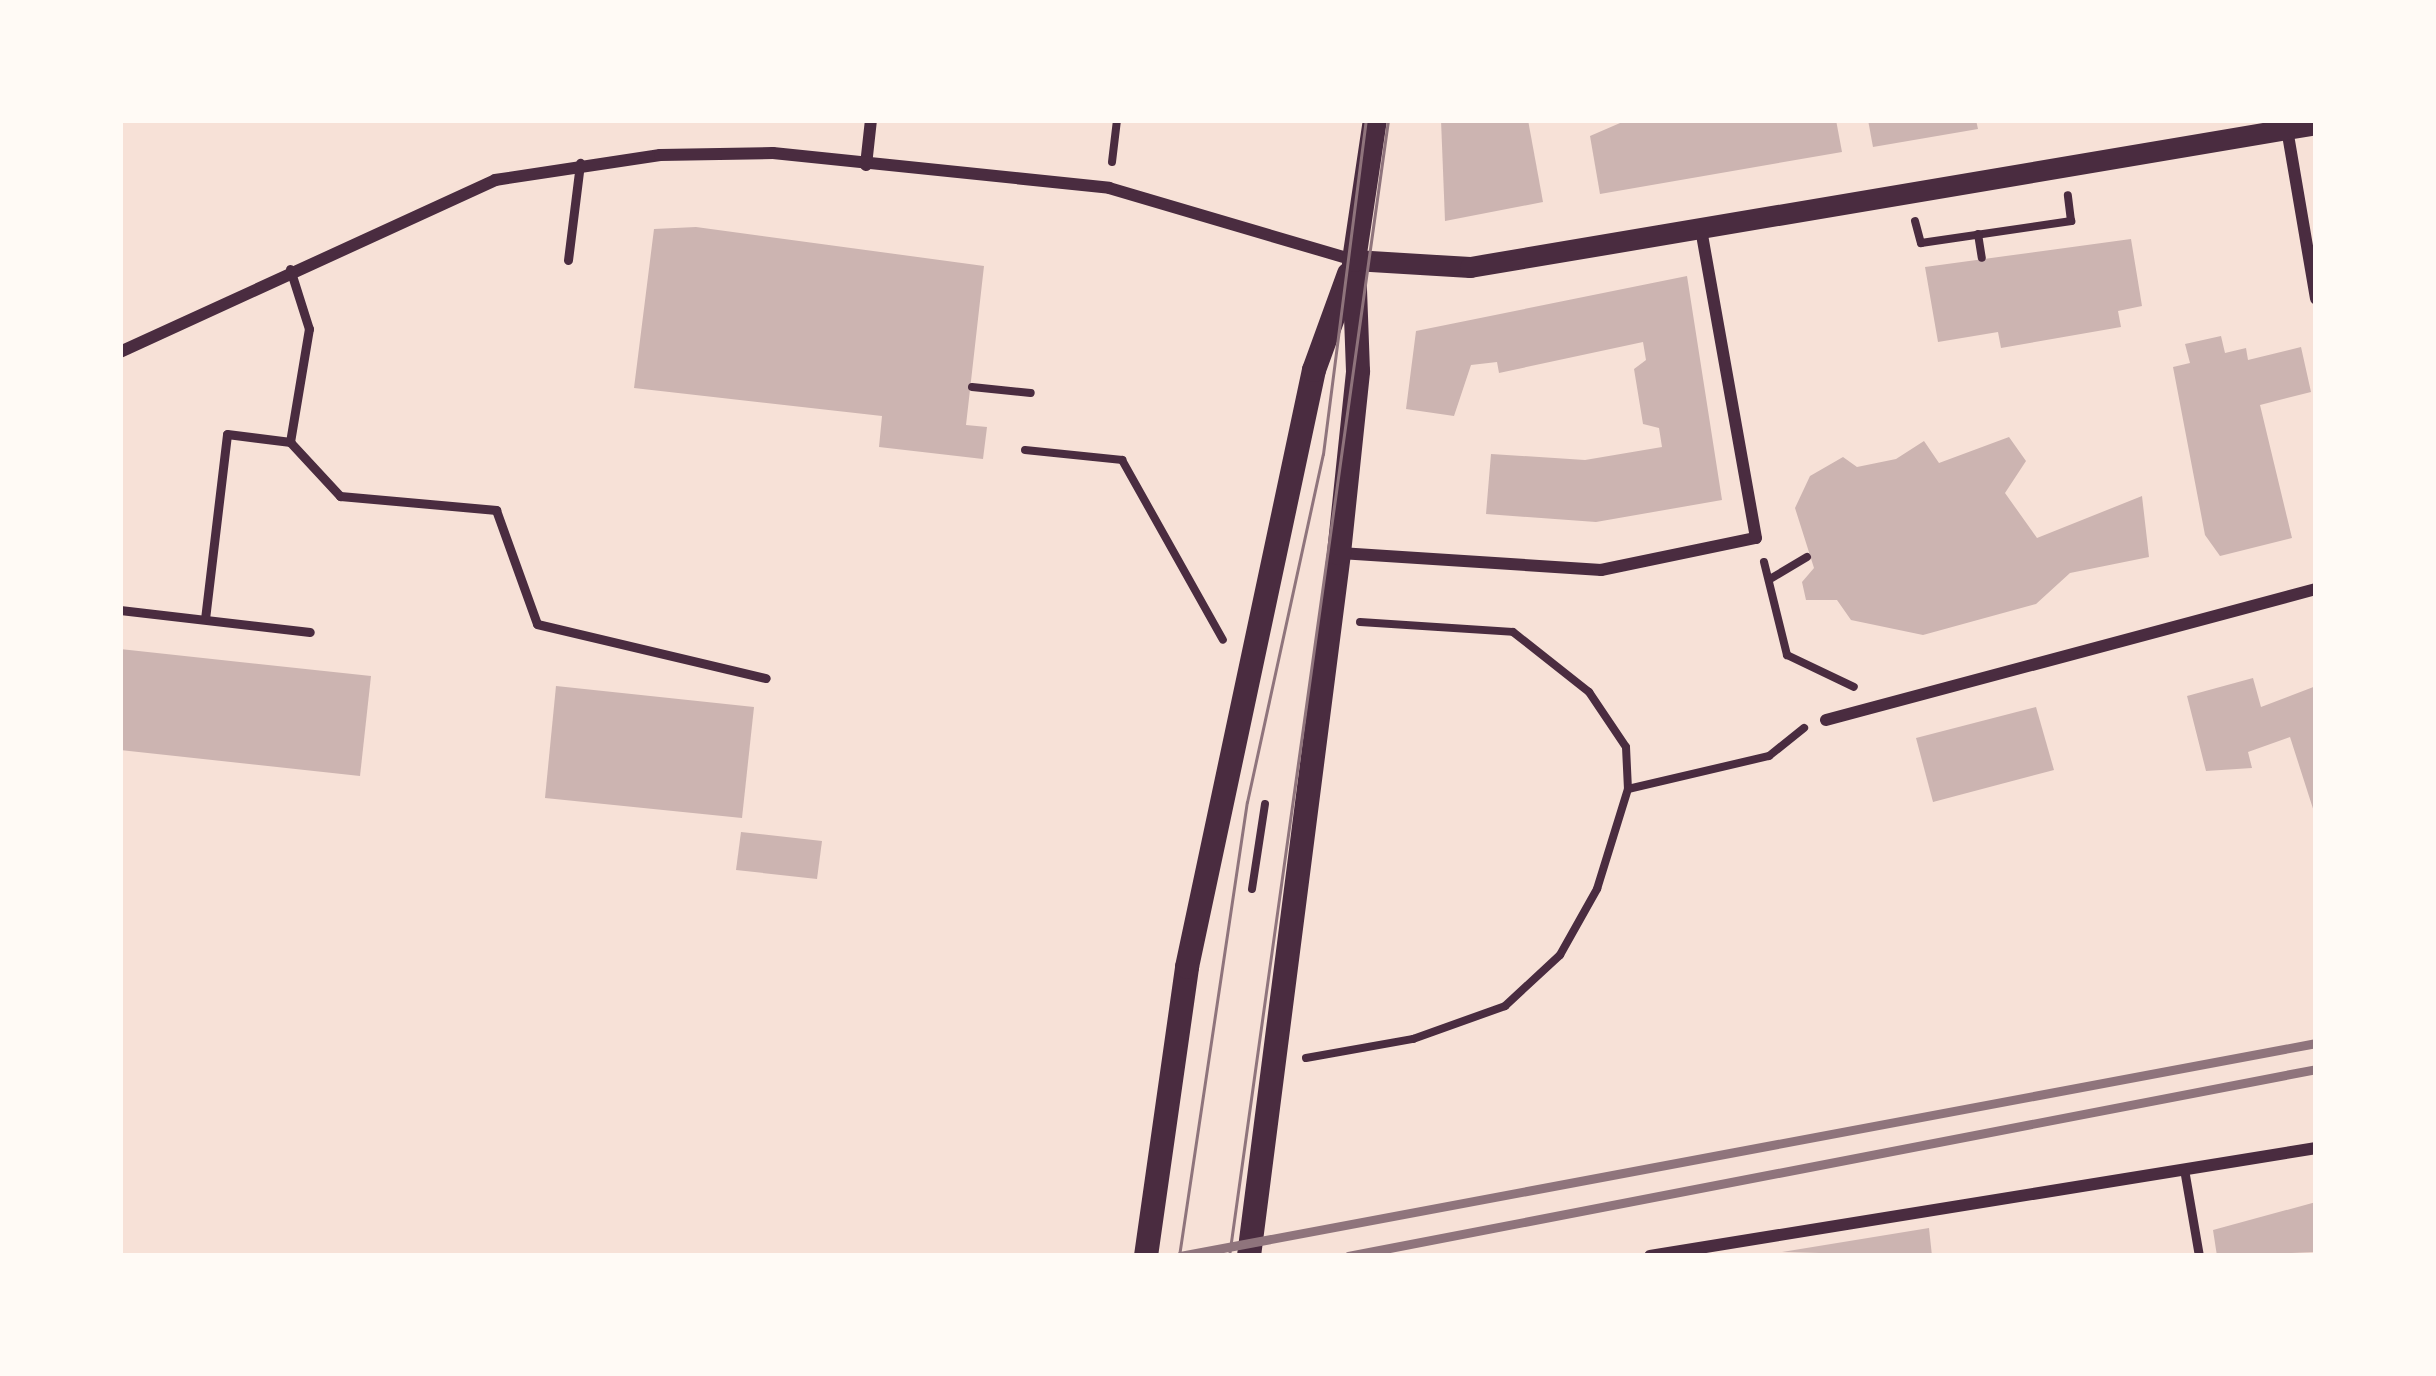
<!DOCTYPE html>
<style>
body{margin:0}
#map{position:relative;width:2436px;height:1376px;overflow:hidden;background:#f7e1d7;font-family:"Source Sans 3",sans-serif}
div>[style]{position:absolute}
.building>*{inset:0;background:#ccb4b1}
.path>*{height:8px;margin:-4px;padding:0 4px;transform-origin:4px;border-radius:4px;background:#4a2c40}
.service>*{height:9px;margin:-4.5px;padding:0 4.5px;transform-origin:4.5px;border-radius:4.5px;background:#4a2c40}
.minor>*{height:12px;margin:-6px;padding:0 6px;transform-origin:6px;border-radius:6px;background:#4a2c40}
.tertiary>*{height:21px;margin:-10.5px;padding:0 10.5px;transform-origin:10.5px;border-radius:10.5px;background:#4a2c40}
.secondary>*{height:24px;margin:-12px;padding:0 12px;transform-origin:12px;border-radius:12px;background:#4a2c40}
.tram>*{height:3px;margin:-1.5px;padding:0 1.5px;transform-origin:1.5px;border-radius:1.5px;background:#8f747c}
.rail>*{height:9px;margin:-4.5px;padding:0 4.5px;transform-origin:4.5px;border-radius:4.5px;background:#8f747c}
span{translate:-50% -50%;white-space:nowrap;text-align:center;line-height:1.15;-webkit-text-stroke:10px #fffaf5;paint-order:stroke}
.frame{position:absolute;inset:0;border:123px solid #fffaf5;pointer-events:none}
</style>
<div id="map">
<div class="building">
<div style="clip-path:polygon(1441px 120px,1528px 120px,1543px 202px,1445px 221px)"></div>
<div style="clip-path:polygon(1627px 120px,1836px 120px,1842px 152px,1600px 194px,1590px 136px)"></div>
<div style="clip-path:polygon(1868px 120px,1976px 120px,1978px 129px,1873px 147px)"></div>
<div style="clip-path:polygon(696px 227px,984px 266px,966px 425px,987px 427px,983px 459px,879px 447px,882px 416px,634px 388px,654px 229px)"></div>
<div style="clip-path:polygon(2131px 239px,2142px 306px,2118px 311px,2121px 327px,2001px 348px,1998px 332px,1938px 342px,1925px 267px)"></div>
<div style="clip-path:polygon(1687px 276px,1722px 500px,1596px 522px,1486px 514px,1491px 454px,1585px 460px,1662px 447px,1659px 428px,1643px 424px,1634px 369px,1646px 360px,1643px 342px,1499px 373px,1497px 362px,1471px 365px,1454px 416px,1406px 409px,1416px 331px)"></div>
<div style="clip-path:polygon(2221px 336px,2225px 353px,2246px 348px,2248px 360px,2301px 347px,2311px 392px,2260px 405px,2292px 538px,2220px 556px,2205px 535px,2173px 367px,2190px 363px,2185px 344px)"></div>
<div style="clip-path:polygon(2009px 437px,2026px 461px,2005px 493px,2037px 538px,2142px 496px,2149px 557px,2070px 573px,2036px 604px,1923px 635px,1851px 620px,1837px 600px,1806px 600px,1802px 582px,1814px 568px,1795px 508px,1810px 476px,1843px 457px,1857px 467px,1896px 459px,1924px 441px,1939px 463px)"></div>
<div style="clip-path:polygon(120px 649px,371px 676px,360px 776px,120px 750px)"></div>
<div style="clip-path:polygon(2253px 678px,2261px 707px,2316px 686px,2316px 818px,2290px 737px,2248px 752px,2252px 768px,2206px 771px,2187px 696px)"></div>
<div style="clip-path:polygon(556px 686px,754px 707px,742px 818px,545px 798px)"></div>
<div style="clip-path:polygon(2036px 707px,2054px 770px,1933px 802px,1916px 738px)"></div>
<div style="clip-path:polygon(741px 832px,822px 841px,817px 879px,736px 870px)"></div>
<div style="clip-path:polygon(2316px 1202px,2316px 1252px,2217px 1256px,2213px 1230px)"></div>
<div style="clip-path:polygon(1929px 1228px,1932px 1256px,1782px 1252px)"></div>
</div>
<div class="path">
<div style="left:1112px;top:162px;width:42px;rotate:-83.2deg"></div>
<div style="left:1915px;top:221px;width:23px;rotate:75deg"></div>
<div style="left:1921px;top:243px;width:152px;rotate:-8.3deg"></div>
<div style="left:2071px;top:221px;width:26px;rotate:-97deg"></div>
<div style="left:1978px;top:234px;width:24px;rotate:81deg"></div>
<div style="left:972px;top:387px;width:59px;rotate:5.8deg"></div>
<div style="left:1025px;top:450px;width:98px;rotate:5.9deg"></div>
<div style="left:1122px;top:460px;width:206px;rotate:60.7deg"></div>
<div style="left:1764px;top:562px;width:96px;rotate:76.1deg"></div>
<div style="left:1787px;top:655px;width:74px;rotate:25.5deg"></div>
<div style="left:1770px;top:579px;width:43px;rotate:-30.7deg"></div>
<div style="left:1360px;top:622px;width:153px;rotate:3.7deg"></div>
<div style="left:1513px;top:632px;width:97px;rotate:38.3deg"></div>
<div style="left:1589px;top:692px;width:66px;rotate:56.1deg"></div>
<div style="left:1626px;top:747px;width:42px;rotate:87.3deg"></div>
<div style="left:1252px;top:889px;width:86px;rotate:-81.3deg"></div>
<div style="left:1306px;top:1058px;width:109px;rotate:-10.1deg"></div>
<div style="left:1413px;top:1039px;width:98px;rotate:-19.7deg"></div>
<div style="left:1505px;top:1006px;width:75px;rotate:-42.8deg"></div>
<div style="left:1560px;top:955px;width:76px;rotate:-60.7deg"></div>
<div style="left:1597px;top:889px;width:105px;rotate:-72.8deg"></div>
<div style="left:1628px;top:789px;width:145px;rotate:-13.2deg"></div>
<div style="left:1769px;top:756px;width:45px;rotate:-38.7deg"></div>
</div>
<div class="service">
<div style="left:568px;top:260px;width:98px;rotate:-82.9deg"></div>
<div style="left:290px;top:442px;width:74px;rotate:47.2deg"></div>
<div style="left:340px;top:496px;width:157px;rotate:5.1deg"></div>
<div style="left:496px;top:510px;width:121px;rotate:70.2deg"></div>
<div style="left:537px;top:624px;width:235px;rotate:13.3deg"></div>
<div style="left:120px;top:610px;width:191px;rotate:6.6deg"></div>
<div style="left:205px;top:619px;width:186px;rotate:-83.2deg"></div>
<div style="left:227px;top:434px;width:64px;rotate:7.2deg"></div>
<div style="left:290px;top:442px;width:115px;rotate:-80.5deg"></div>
<div style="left:309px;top:329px;width:63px;rotate:-107.6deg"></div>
<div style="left:2184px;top:1169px;width:88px;rotate:80.2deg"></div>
</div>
<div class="minor">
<div style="left:2287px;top:129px;width:172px;rotate:80.3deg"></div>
<div style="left:866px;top:165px;width:45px;rotate:-83.7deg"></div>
<div style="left:120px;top:352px;width:413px;rotate:-24.6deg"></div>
<div style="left:495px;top:180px;width:167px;rotate:-8.6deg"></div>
<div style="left:660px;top:155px;width:113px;rotate:-1deg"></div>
<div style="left:773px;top:153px;width:338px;rotate:5.9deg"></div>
<div style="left:1109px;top:188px;width:255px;rotate:16.4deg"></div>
<div style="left:1340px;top:553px;width:262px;rotate:3.7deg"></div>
<div style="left:1601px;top:570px;width:158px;rotate:-11.7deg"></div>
<div style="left:1756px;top:538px;width:309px;rotate:-100.1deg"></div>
<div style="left:1826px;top:720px;width:507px;rotate:-14.97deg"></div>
<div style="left:1650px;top:1256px;width:675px;rotate:-9.21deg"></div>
</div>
<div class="tertiary">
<div style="left:1354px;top:260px;width:116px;rotate:3.5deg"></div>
<div style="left:1470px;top:267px;width:858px;rotate:-9.59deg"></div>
</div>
<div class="secondary">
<div style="left:1146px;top:1256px;width:292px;rotate:-81.9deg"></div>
<div style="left:1187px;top:967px;width:610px;rotate:-77.99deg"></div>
<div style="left:1314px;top:370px;width:102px;rotate:-70deg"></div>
<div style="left:1249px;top:1256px;width:709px;rotate:-82.7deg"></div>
<div style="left:1339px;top:553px;width:183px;rotate:-84deg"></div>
<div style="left:1358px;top:371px;width:111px;rotate:-92.1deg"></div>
<div style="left:1354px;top:260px;width:142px;rotate:-81.5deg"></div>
</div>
<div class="tram">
<div style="left:1179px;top:1256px;width:459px;rotate:-81.5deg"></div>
<div style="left:1247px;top:802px;width:356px;rotate:-77.7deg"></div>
<div style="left:1323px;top:454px;width:337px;rotate:-82.7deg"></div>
<div style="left:1229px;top:1256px;width:1147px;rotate:-82.03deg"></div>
</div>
<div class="rail">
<div style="left:1180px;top:1256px;width:1156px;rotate:-10.62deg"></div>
<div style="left:1348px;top:1256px;width:986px;rotate:-10.93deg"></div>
</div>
<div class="frame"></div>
</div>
